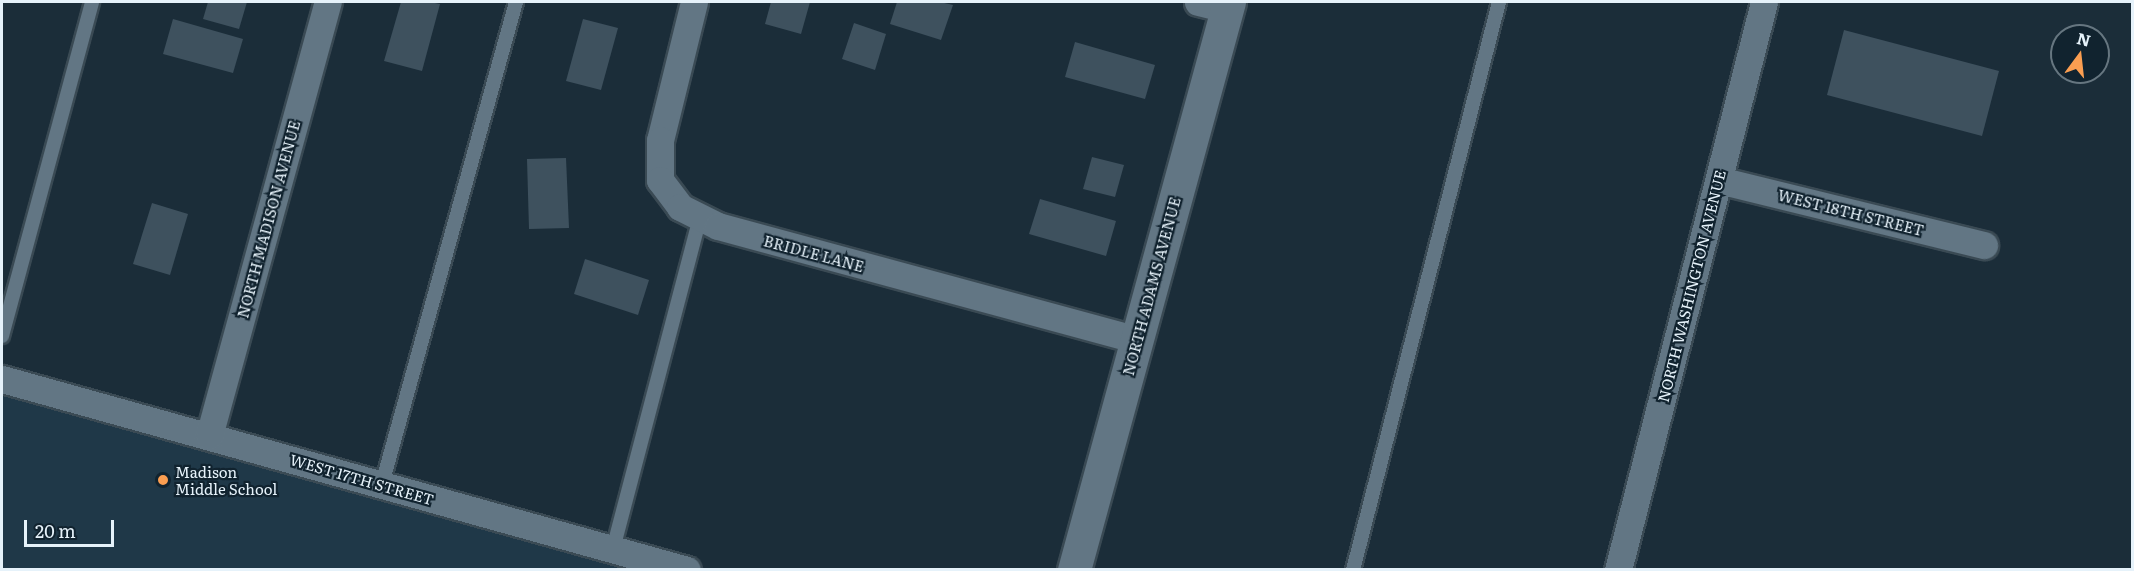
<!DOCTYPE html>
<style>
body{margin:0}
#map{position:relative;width:2134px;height:571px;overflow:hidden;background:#1b2d39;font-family:Literata,serif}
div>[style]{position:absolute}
.built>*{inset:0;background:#1f3848}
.building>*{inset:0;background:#3e515e}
.roads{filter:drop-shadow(2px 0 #3a4a54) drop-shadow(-2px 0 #3a4a54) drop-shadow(0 2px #3a4a54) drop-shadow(0 -2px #3a4a54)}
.service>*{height:14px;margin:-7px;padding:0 7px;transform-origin:7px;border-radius:7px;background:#627684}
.minor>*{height:27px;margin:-13.5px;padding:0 13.5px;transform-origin:13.5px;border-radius:13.5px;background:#627684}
.tertiary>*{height:33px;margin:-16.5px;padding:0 16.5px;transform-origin:16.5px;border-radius:16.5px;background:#627684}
.dots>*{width:16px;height:16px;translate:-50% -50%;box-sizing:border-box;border:3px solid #11232f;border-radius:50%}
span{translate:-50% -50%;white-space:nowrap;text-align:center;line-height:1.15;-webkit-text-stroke:4.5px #11232f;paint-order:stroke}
.street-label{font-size:15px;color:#e6f2fa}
.poi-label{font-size:15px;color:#e6f2fa}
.left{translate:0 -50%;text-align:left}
.frame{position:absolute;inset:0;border:3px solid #e6f2fa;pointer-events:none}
.north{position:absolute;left:2050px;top:24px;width:60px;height:60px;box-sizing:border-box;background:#11232f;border:2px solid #667680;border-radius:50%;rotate:15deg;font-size:16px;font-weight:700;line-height:24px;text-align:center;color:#e6f2fa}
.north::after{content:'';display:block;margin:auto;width:21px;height:27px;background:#fb9e51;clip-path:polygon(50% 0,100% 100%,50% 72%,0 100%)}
.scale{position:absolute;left:24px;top:520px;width:90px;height:27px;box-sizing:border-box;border:3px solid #e6f2fa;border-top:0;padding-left:8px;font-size:18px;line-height:21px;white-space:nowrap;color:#e6f2fa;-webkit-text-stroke:4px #11232f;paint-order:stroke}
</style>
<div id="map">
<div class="built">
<div style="clip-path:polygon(2px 390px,649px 569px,2px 569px)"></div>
</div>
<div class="building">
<div style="clip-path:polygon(208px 2px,247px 2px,239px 29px,203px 19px)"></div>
<div style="clip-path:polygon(401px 2px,430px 2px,440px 4px,422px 71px,384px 61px)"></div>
<div style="clip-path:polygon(771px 2px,810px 2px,801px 34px,765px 24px)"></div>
<div style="clip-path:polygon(897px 2px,940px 2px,953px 5px,941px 40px,890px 24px)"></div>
<div style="clip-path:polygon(173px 19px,243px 39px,233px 73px,163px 54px)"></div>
<div style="clip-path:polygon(583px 19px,618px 28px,601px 90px,566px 81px)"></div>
<div style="clip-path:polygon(854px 23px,886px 34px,875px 70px,842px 59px)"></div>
<div style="clip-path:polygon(1844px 30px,1999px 71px,1982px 136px,1827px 95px)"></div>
<div style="clip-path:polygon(1075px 42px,1155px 65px,1145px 99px,1065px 77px)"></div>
<div style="clip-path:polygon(1092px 157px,1124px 165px,1115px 197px,1083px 189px)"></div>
<div style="clip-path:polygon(566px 158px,569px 228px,529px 229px,527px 159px)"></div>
<div style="clip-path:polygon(1040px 199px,1116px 221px,1106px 256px,1029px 234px)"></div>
<div style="clip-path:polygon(152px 203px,188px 214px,170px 275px,133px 264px)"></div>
<div style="clip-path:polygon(585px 259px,649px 280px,638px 315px,574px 294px)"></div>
</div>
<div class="roads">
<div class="service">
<div style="left:2px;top:336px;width:346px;rotate:-74.9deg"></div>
<div style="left:382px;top:484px;width:500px;rotate:-74.46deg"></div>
<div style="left:613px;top:549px;width:343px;rotate:-75.3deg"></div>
<div style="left:1353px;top:570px;width:586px;rotate:-75.58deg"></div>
</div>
<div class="minor">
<div style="left:694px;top:2px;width:142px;rotate:103.8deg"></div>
<div style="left:660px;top:140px;width:40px;rotate:90deg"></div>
<div style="left:660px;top:180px;width:34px;rotate:53deg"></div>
<div style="left:680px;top:207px;width:42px;rotate:26.6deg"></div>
<div style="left:718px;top:226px;width:434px;rotate:15.2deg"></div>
<div style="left:1198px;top:2px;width:30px;rotate:14deg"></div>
<div style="left:1719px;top:180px;width:273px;rotate:13.8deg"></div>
<div style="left:2px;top:379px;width:711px;rotate:15.58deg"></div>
<div style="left:209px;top:436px;width:450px;rotate:-74.7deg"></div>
<div style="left:1618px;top:570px;width:586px;rotate:-75.58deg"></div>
</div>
<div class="tertiary">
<div style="left:1074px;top:570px;width:589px;rotate:-74.74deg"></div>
</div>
</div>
<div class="dots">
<div style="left:163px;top:480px;background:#fb9e51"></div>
</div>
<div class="street-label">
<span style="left:1851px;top:212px;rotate:14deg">WEST 18TH STREET</span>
<span style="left:268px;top:219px;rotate:-75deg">NORTH MADISON AVENUE</span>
<span style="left:814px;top:253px;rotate:15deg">BRIDLE LANE</span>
<span style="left:1151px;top:286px;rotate:-75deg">NORTH ADAMS AVENUE</span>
<span style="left:1691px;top:286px;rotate:-76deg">NORTH WASHINGTON AVENUE</span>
<span style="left:362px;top:479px;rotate:16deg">WEST 17TH STREET</span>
</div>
<div class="poi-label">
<span class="left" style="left:175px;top:480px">Madison<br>Middle School</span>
</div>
<div class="frame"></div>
<div class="north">N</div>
<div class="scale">20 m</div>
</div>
